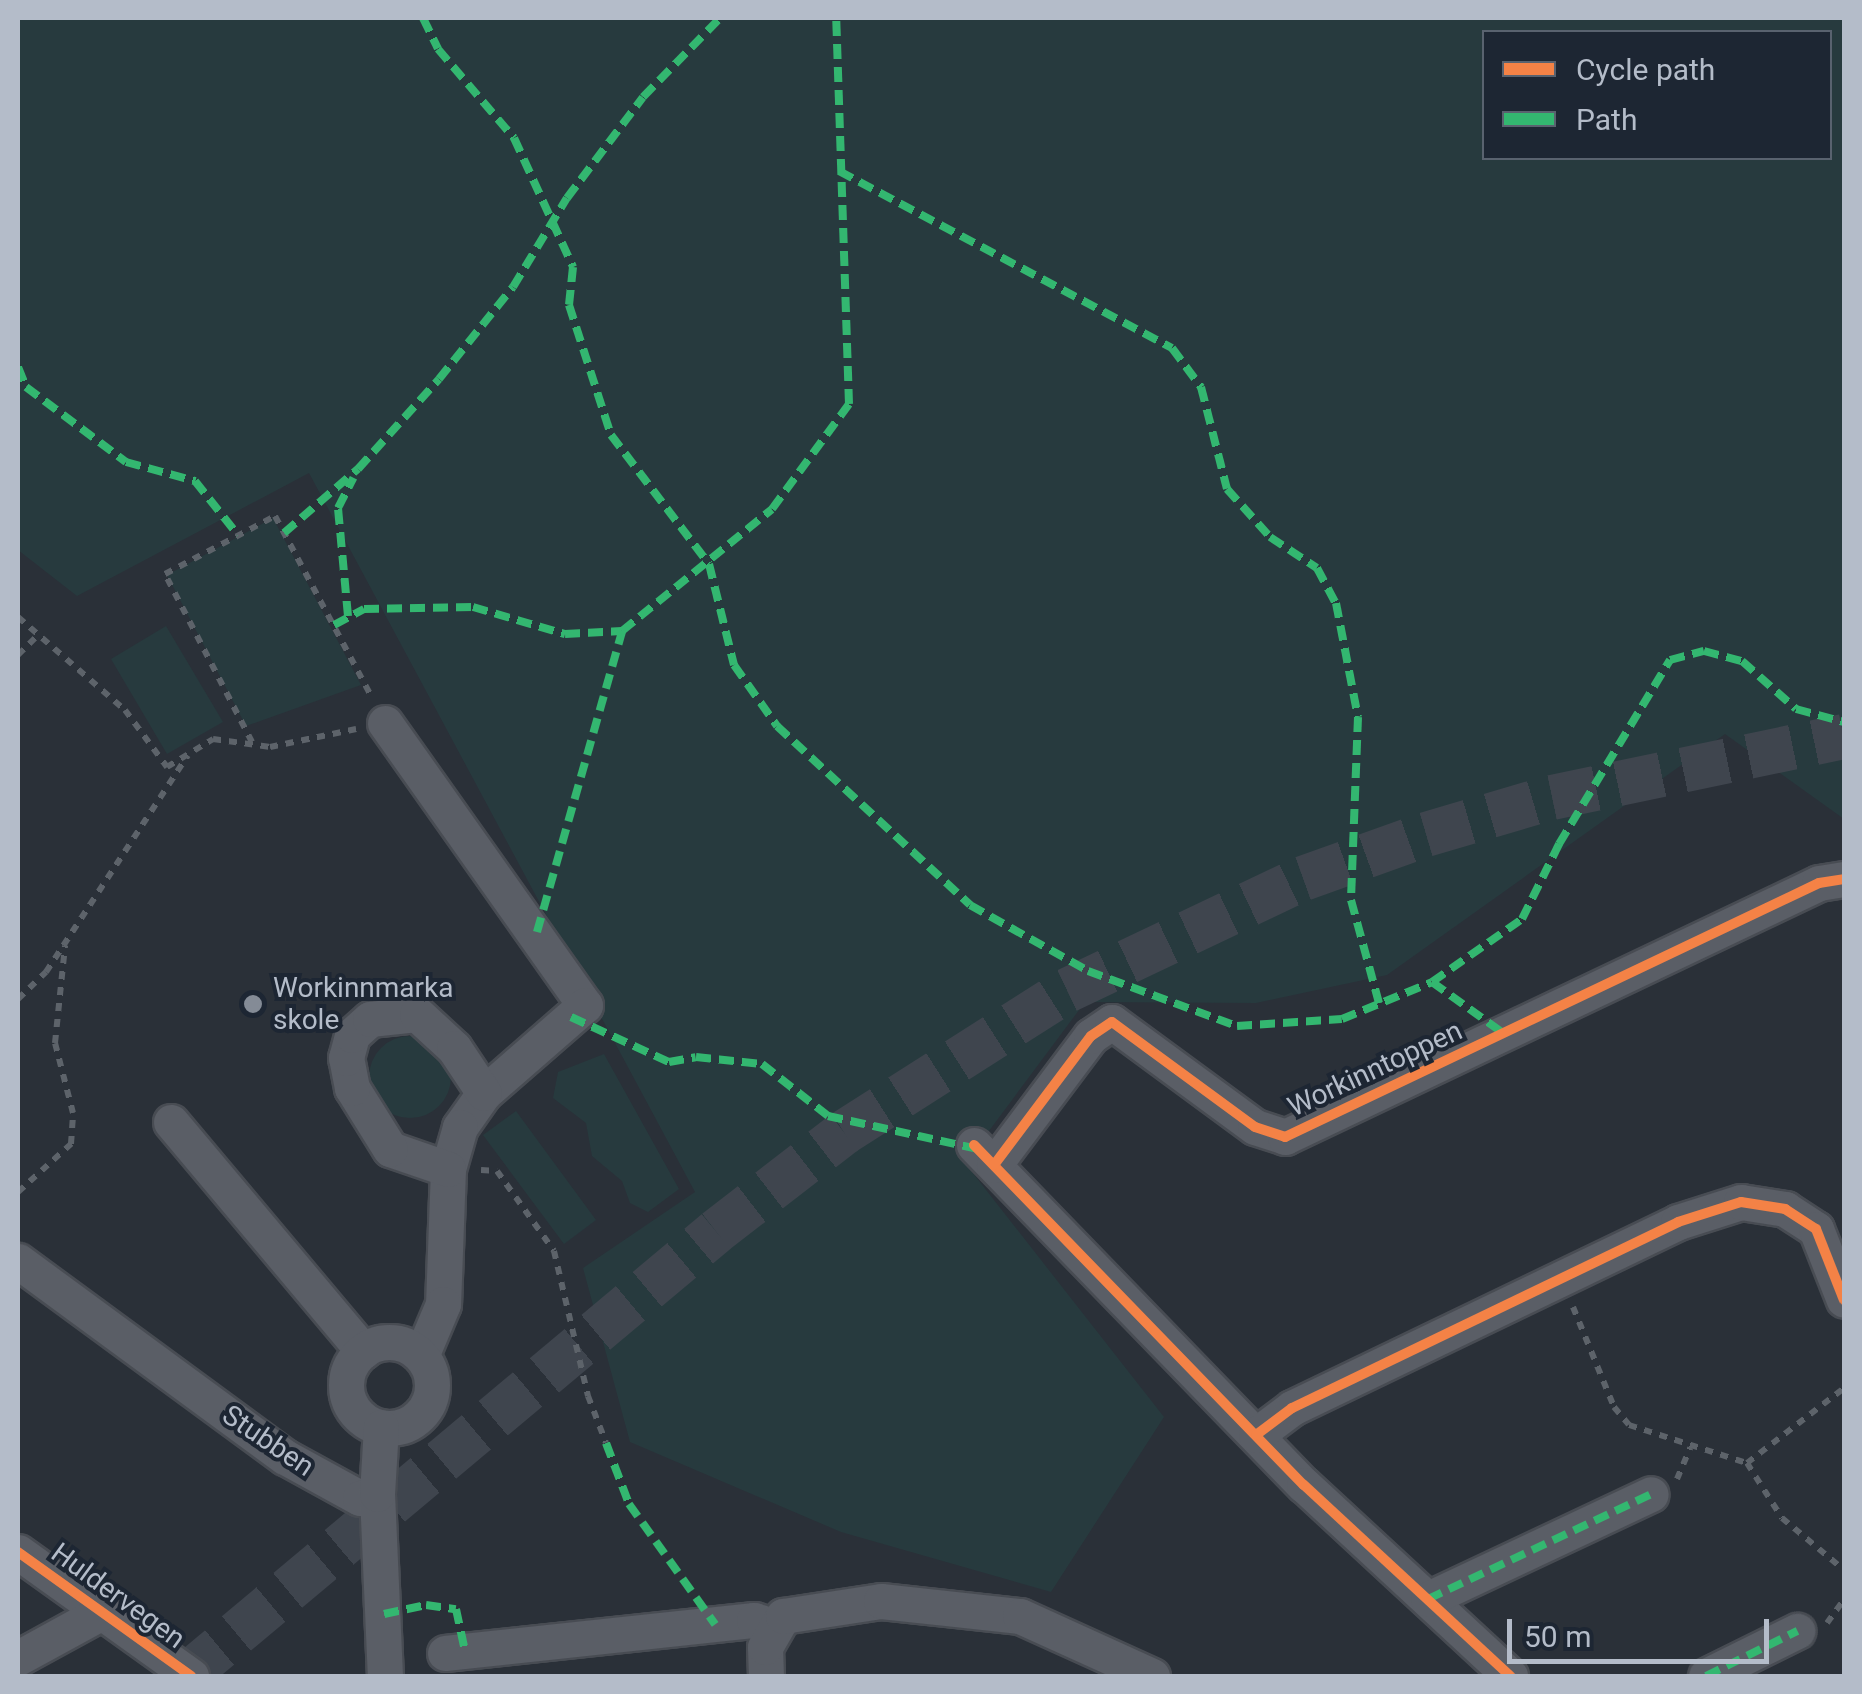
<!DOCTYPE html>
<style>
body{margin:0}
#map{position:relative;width:1862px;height:1694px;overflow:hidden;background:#2a3038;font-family:Roboto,sans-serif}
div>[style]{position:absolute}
.green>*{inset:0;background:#273a3e}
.round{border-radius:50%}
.major-tunnel>*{height:45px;margin-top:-22.5px;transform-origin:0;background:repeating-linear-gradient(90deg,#3f454e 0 45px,transparent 0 67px)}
.path>*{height:6px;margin-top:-3px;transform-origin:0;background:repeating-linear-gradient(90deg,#5d636a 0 8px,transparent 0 16px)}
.roads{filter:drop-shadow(2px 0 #484c53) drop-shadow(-2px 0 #484c53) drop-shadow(0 2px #484c53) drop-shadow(0 -2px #484c53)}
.minor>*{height:35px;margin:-17.5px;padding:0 17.5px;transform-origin:17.5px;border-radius:17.5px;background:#5a5e66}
.minor>.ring{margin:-17.5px;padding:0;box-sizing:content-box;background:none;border:35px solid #5a5e66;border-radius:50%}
.quiet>*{height:8px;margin-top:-4px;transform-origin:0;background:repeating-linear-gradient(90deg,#33b770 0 15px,transparent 0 23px)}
.cycleway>*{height:10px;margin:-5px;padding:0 5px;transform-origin:5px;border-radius:5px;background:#f48246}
.dots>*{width:28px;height:28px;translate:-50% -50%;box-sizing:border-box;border:5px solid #1d2633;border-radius:50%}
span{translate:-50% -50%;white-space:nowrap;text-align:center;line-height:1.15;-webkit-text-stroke:8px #1d2633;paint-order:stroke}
.poi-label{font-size:28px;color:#b4bcc9}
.left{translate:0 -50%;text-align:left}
.street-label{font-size:28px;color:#b4bcc9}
.frame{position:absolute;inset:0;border:20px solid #b4bcc9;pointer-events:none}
.legend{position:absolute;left:1482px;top:30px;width:350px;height:130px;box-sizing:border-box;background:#1d2633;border:2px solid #59626f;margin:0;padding:12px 18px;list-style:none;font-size:30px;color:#b4bcc9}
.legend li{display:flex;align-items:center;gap:20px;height:50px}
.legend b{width:50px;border:2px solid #59626f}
.scale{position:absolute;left:1507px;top:1619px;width:262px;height:45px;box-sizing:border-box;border:5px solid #b4bcc9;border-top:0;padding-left:12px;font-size:30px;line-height:35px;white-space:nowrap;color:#b4bcc9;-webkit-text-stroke:8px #1d2633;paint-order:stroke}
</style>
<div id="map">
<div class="green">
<div style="clip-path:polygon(evenodd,18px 18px,1844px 18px,1844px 819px,1725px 734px,1387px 975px,1256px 1003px,1085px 1002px,965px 1163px,1164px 1417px,1051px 1592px,841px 1532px,630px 1442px,583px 1268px,695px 1192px,309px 473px,77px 596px,18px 550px,18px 18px,1484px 32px,1830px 32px,1830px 158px,1484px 158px,1484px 32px)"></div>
<div style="clip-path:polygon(273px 518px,361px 685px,246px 726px,167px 575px)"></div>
<div style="clip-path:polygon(166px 626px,223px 722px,167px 754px,111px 659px)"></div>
<div class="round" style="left:369px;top:1036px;width:82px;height:82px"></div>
<div style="clip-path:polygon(604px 1054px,679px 1189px,648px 1212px,630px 1203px,622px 1181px,592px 1156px,586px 1123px,553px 1098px,558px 1072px)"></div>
<div style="clip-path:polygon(516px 1111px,596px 1220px,564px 1244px,483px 1135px)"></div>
</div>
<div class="major-tunnel">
<div style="left:185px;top:1676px;width:693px;rotate:-39.96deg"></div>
<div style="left:716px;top:1231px;width:162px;rotate:-37.7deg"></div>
<div style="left:844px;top:1132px;width:264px;rotate:-32.5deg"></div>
<div style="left:1067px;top:990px;width:261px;rotate:-25.4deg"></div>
<div style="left:1303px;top:878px;width:131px;rotate:-19.7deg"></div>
<div style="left:1426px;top:834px;width:131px;rotate:-16.4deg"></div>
<div style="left:1552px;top:797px;width:298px;rotate:-11.8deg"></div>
</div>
<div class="path">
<div style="left:18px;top:617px;width:142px;rotate:41deg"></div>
<div style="left:125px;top:710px;width:71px;rotate:53.6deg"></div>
<div style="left:167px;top:767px;width:54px;rotate:-31.3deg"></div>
<div style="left:213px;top:739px;width:58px;rotate:8deg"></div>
<div style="left:270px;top:747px;width:88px;rotate:-11.8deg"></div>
<div style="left:18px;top:655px;width:25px;rotate:-45deg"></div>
<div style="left:252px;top:742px;width:189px;rotate:-117.4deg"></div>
<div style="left:165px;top:574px;width:124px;rotate:-27.8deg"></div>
<div style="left:275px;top:516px;width:202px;rotate:61.9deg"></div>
<div style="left:18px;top:999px;width:39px;rotate:-44deg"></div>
<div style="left:46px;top:972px;width:259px;rotate:-56.8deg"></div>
<div style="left:481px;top:1170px;width:16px;rotate:4deg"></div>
<div style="left:497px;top:1171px;width:98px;rotate:54.5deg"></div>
<div style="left:554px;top:1251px;width:149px;rotate:76.8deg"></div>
<div style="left:588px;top:1396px;width:50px;rotate:69deg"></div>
<div style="left:18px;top:1192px;width:72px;rotate:-42.2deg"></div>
<div style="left:71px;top:1144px;width:31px;rotate:-86deg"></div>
<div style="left:73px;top:1113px;width:72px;rotate:-104.4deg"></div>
<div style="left:55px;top:1043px;width:98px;rotate:-84.1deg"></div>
<div style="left:1573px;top:1307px;width:108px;rotate:67.7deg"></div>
<div style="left:1614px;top:1407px;width:23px;rotate:50deg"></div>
<div style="left:1629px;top:1425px;width:124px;rotate:17.9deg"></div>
<div style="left:1747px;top:1463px;width:65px;rotate:57.5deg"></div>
<div style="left:1782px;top:1518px;width:81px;rotate:40deg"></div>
<div style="left:1747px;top:1463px;width:123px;rotate:-37.7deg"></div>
<div style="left:1677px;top:1479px;width:34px;rotate:-67deg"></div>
<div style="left:1827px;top:1623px;width:29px;rotate:-54deg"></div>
</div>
<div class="roads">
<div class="minor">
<div style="left:385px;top:723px;width:346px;rotate:54.7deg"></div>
<div style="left:585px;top:1005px;width:134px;rotate:138.9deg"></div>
<div style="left:484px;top:1093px;width:42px;rotate:125.2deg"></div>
<div style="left:460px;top:1127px;width:44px;rotate:105.9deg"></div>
<div style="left:448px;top:1169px;width:135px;rotate:92.1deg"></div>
<div style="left:443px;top:1304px;width:56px;rotate:112.9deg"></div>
<div style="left:171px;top:1122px;width:299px;rotate:50deg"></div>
<div style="left:974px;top:1145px;width:474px;rotate:45.9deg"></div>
<div style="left:1304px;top:1485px;width:281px;rotate:42.8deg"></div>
<div style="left:994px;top:1165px;width:161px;rotate:-53.1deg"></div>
<div style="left:1091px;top:1036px;width:25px;rotate:-34deg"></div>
<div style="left:1112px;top:1022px;width:177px;rotate:36.3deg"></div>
<div style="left:1255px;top:1127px;width:32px;rotate:18deg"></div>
<div style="left:1285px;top:1137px;width:591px;rotate:-25.44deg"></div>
<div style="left:1819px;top:883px;width:25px;rotate:-9deg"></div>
<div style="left:448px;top:1169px;width:61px;rotate:-161deg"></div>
<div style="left:390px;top:1149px;width:72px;rotate:-121.9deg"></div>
<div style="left:352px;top:1088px;width:31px;rotate:-101deg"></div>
<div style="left:346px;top:1058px;width:24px;rotate:-75deg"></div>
<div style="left:352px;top:1035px;width:24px;rotate:-42deg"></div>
<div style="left:370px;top:1019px;width:47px;rotate:-6.1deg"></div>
<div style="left:417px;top:1014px;width:50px;rotate:42.6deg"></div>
<div style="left:454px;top:1048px;width:54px;rotate:56.3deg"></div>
<div style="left:18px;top:1261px;width:331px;rotate:36.3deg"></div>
<div style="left:285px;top:1457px;width:85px;rotate:28.7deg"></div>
<div style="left:360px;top:1498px;width:17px;rotate:-13deg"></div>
<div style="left:377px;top:1494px;width:182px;rotate:87.5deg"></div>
<div class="ring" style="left:346px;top:1342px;width:51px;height:51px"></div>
<div style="left:1256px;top:1435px;width:45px;rotate:-36.9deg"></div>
<div style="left:1292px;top:1408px;width:428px;rotate:-25.7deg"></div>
<div style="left:1678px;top:1222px;width:66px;rotate:-17.6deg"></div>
<div style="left:1741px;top:1202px;width:45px;rotate:9deg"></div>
<div style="left:1785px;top:1209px;width:37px;rotate:33deg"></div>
<div style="left:1816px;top:1229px;width:76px;rotate:68.5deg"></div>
<div style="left:377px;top:1494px;width:67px;rotate:-86.6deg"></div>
<div style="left:18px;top:1552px;width:213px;rotate:35.6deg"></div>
<div style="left:1428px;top:1599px;width:246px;rotate:-25.2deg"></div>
<div style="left:445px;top:1653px;width:311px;rotate:-6.1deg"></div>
<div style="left:754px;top:1620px;width:20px;rotate:18deg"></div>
<div style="left:18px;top:1658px;width:96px;rotate:-28.7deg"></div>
<div style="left:766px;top:1676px;width:29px;rotate:-92deg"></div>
<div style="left:765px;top:1647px;width:36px;rotate:-60deg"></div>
<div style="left:783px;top:1616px;width:99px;rotate:-8.7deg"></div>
<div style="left:881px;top:1601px;width:140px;rotate:6.2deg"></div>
<div style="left:1020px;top:1616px;width:145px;rotate:24.4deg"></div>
<div style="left:1706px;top:1676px;width:102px;rotate:-26.3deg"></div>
</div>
</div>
<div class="quiet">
<div style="left:423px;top:18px;width:34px;rotate:64deg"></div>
<div style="left:438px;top:49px;width:117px;rotate:49.5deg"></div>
<div style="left:514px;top:138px;width:142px;rotate:65.4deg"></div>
<div style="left:573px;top:267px;width:38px;rotate:96deg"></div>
<div style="left:569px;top:305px;width:137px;rotate:72.1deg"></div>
<div style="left:611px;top:435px;width:162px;rotate:52.8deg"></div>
<div style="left:709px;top:564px;width:104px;rotate:76.1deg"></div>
<div style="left:734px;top:665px;width:75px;rotate:54.8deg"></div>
<div style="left:777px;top:726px;width:263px;rotate:42.8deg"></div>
<div style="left:970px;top:905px;width:135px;rotate:29.2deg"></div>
<div style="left:1088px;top:971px;width:159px;rotate:20.3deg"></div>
<div style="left:1237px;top:1026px;width:105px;rotate:-3.8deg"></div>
<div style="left:1342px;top:1019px;width:97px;rotate:-22.3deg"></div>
<div style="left:1432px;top:982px;width:110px;rotate:-35deg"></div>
<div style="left:1522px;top:919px;width:84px;rotate:-63.7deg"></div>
<div style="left:1559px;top:844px;width:215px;rotate:-58.9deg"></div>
<div style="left:1670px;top:660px;width:35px;rotate:-15deg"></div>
<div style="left:1704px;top:651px;width:39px;rotate:15deg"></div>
<div style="left:1742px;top:661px;width:72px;rotate:41.6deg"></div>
<div style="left:1796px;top:709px;width:50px;rotate:15.2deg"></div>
<div style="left:839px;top:171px;width:377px;rotate:28deg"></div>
<div style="left:1172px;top:348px;width:49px;rotate:53.4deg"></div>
<div style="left:1201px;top:387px;width:105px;rotate:75.7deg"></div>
<div style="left:1227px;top:489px;width:64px;rotate:48.1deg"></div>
<div style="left:1270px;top:537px;width:56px;rotate:33.4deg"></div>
<div style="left:1317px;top:568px;width:40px;rotate:62deg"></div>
<div style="left:1336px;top:603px;width:116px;rotate:79.1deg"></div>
<div style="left:1358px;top:717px;width:183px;rotate:92.2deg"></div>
<div style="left:1351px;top:900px;width:107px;rotate:74.8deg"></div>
<div style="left:18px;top:367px;width:22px;rotate:68deg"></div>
<div style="left:26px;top:387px;width:125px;rotate:36.9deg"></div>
<div style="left:126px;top:462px;width:72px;rotate:15.4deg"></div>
<div style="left:195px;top:481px;width:69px;rotate:51.5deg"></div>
<div style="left:284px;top:533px;width:98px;rotate:-40.9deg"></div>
<div style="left:358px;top:469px;width:121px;rotate:-48deg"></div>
<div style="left:439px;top:379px;width:118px;rotate:-51.2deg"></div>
<div style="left:513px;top:287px;width:104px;rotate:-58.8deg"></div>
<div style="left:567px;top:198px;width:126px;rotate:-53deg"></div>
<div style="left:643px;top:97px;width:110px;rotate:-45.7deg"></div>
<div style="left:348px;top:616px;width:108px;rotate:-95.3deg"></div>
<div style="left:338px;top:508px;width:34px;rotate:-63deg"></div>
<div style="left:334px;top:625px;width:34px;rotate:-28deg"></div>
<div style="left:364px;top:609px;width:109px;rotate:-1.1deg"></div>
<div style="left:473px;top:607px;width:96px;rotate:16.4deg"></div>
<div style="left:565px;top:634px;width:57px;rotate:-3deg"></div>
<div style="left:622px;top:631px;width:193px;rotate:-39.1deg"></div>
<div style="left:772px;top:509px;width:130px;rotate:-53.7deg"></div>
<div style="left:849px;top:404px;width:386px;rotate:-91.9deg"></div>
<div style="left:537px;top:932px;width:313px;rotate:-74.2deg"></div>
<div style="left:1432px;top:982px;width:87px;rotate:35.7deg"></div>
<div style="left:571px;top:1017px;width:108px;rotate:24.7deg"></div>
<div style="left:669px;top:1062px;width:27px;rotate:-10deg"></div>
<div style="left:696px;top:1057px;width:66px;rotate:6.1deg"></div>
<div style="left:762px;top:1064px;width:84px;rotate:38.2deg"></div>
<div style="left:828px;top:1116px;width:154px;rotate:12.4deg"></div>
<div style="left:606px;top:1443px;width:65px;rotate:69.3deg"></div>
<div style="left:629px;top:1504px;width:148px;rotate:54.4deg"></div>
<div style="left:1428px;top:1599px;width:246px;rotate:-25.2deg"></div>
<div style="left:384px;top:1614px;width:43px;rotate:-12.1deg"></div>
<div style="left:426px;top:1605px;width:30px;rotate:8deg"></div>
<div style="left:456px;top:1609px;width:43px;rotate:77.9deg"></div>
<div style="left:1706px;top:1676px;width:102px;rotate:-26.3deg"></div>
</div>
<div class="cycleway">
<div style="left:974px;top:1145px;width:474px;rotate:45.9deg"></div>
<div style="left:1304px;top:1485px;width:281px;rotate:42.8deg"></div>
<div style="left:994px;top:1165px;width:161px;rotate:-53.1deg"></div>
<div style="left:1091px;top:1036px;width:25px;rotate:-34deg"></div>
<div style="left:1112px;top:1022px;width:177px;rotate:36.3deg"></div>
<div style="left:1255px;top:1127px;width:32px;rotate:18deg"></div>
<div style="left:1285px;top:1137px;width:591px;rotate:-25.44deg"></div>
<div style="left:1819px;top:883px;width:25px;rotate:-9deg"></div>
<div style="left:1256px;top:1435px;width:45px;rotate:-36.9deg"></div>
<div style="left:1292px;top:1408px;width:428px;rotate:-25.7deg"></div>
<div style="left:1678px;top:1222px;width:66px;rotate:-17.6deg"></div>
<div style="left:1741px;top:1202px;width:45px;rotate:9deg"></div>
<div style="left:1785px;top:1209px;width:37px;rotate:33deg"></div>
<div style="left:1816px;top:1229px;width:76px;rotate:68.5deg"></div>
<div style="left:18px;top:1552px;width:213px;rotate:35.6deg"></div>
</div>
<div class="dots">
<div style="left:253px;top:1004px;background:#848b96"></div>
</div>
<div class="poi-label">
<span class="left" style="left:273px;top:1004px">Workinnmarka<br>skole</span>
</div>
<div class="street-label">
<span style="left:1375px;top:1069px;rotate:-25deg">Workinntoppen</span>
<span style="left:268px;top:1441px;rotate:34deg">Stubben</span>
<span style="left:118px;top:1596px;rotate:36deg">Huldervegen</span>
</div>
<div class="frame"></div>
<ul class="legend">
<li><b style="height:12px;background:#f48246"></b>Cycle path</li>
<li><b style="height:12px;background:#33b770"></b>Path</li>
</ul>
<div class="scale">50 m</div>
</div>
